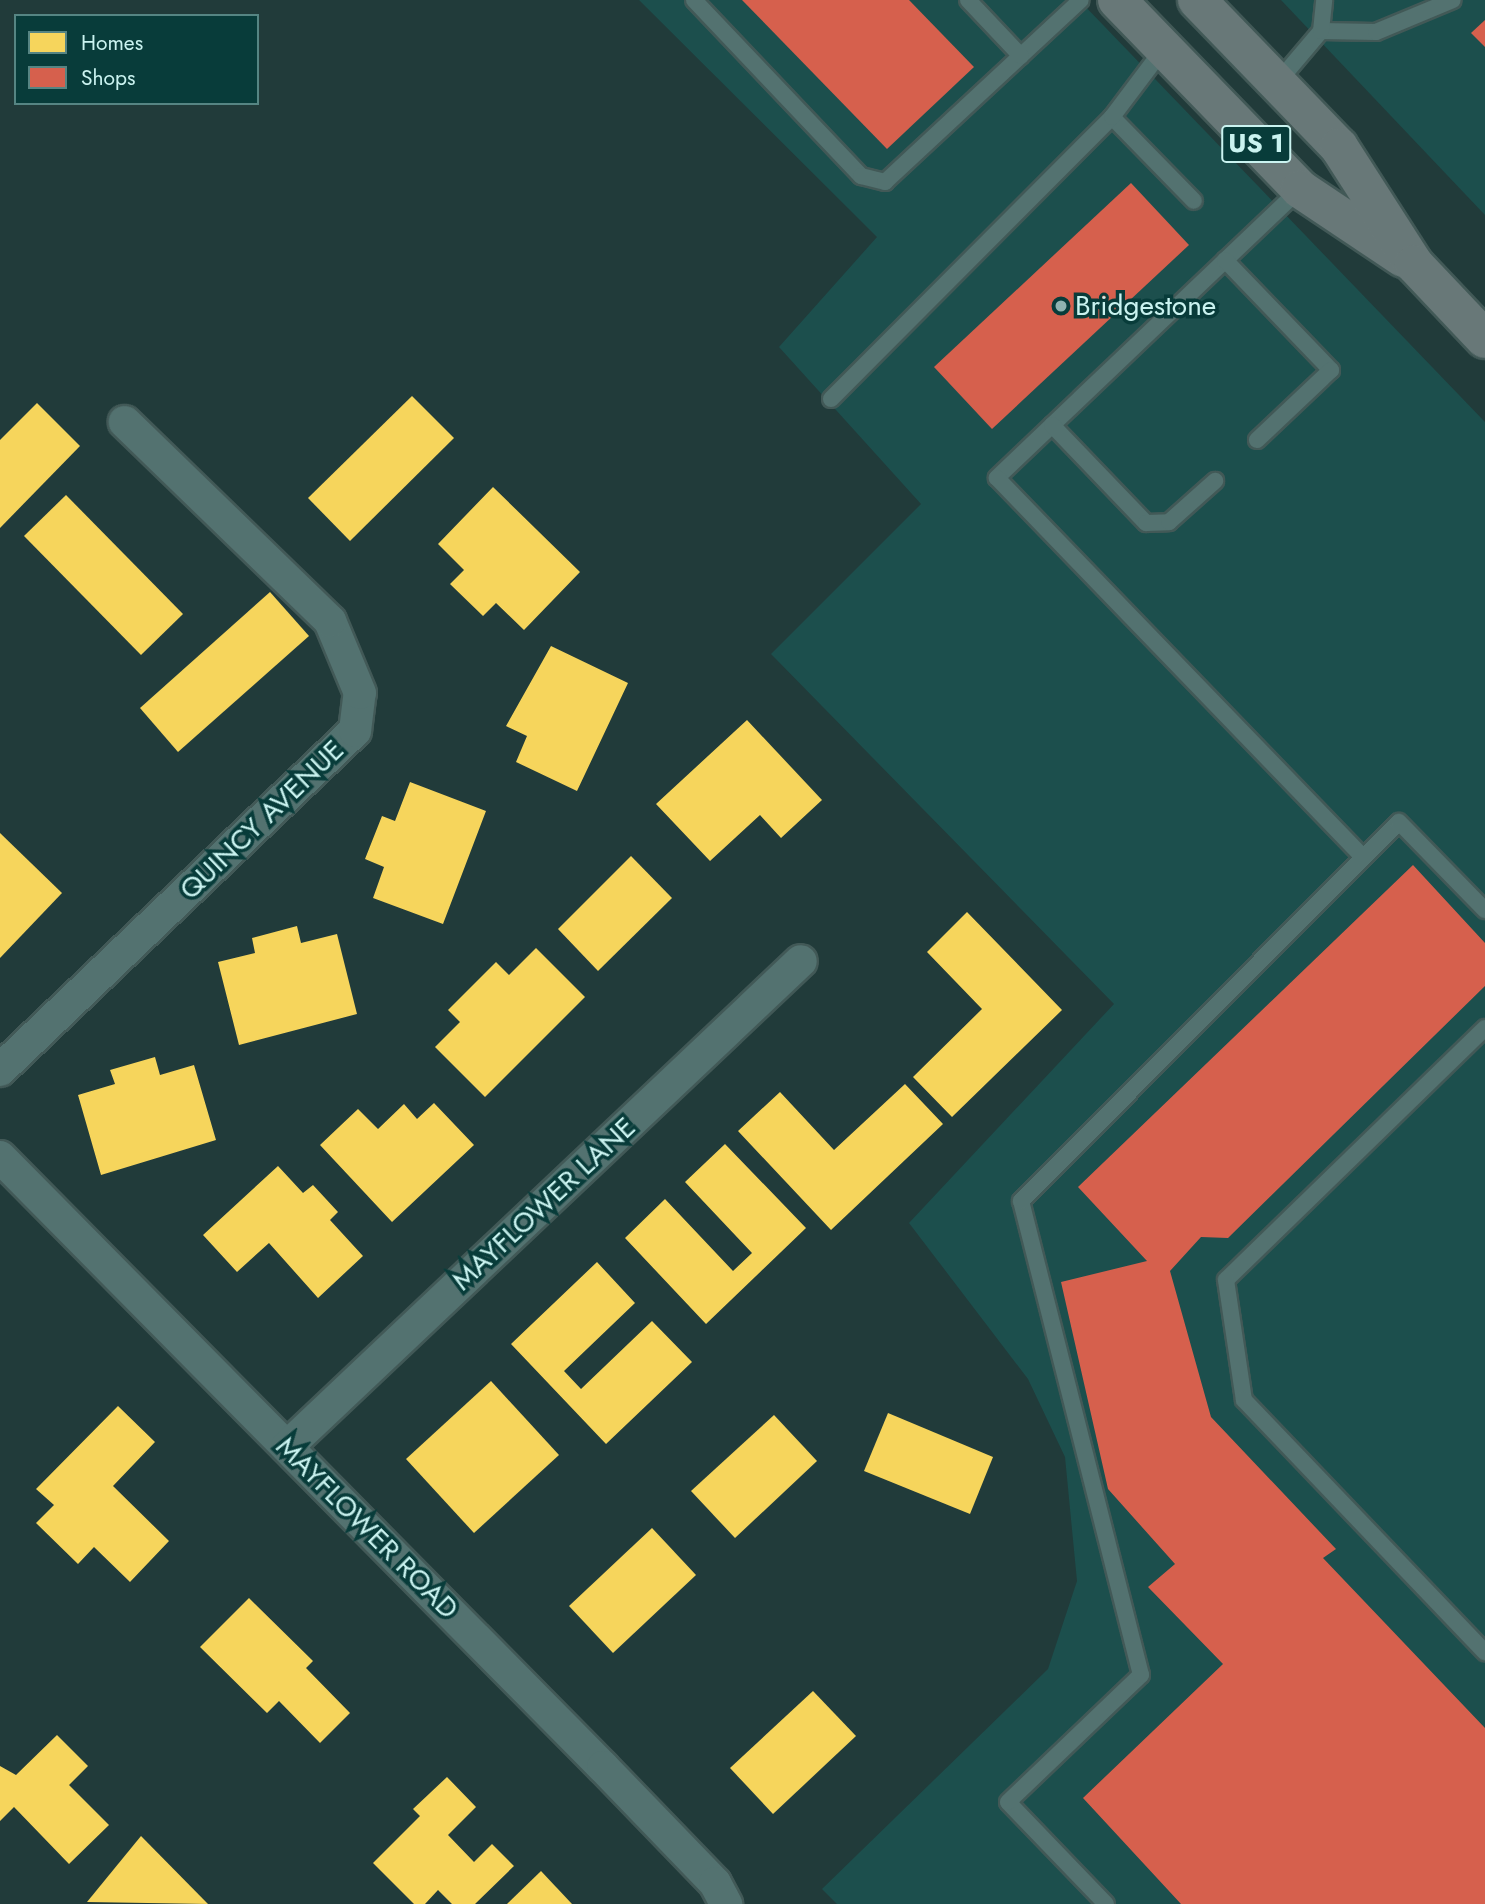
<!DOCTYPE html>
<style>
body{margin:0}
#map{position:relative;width:1485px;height:1904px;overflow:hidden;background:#213b3a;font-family:Jost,sans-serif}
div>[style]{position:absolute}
.built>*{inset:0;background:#1c4f4d}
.homes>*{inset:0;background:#f6d55c}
.shops>*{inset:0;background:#d6604d}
.roads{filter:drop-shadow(2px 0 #425957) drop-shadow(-2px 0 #425957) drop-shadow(0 2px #425957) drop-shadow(0 -2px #425957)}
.lane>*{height:16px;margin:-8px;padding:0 8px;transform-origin:8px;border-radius:8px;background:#537270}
.street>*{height:32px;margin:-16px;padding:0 16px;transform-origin:16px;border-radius:16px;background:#537270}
.primary>*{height:38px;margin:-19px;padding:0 19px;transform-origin:19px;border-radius:19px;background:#687878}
.dots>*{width:19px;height:19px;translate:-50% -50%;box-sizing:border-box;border:4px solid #083c3a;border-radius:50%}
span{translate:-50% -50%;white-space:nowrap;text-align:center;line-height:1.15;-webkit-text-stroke:7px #083c3a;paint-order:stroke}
.shield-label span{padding:2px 5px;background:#083c3a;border:2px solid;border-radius:5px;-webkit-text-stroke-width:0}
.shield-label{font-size:26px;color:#caf3f0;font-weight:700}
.poi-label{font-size:28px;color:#caf3f0}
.left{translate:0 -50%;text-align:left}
.street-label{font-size:28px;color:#caf3f0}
.legend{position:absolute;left:14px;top:14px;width:245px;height:91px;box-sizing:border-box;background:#083c3a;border:2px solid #568583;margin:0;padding:9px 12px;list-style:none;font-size:21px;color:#caf3f0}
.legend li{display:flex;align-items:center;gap:14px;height:35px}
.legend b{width:35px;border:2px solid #568583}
</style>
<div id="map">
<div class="built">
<div style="clip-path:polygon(639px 0,1079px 0,1485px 422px,1485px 1904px,837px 1904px,822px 1889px,1048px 1669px,1077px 1581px,1065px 1457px,1028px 1379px,909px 1223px,1114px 1004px,771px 654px,921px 504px,779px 347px,877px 237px)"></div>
<div style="clip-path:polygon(1281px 0,1485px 0,1485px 215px,1447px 175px)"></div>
</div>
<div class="homes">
<div style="clip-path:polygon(412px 396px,454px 438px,350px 541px,308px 498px)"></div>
<div style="clip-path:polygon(37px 403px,80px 446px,0 528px,0 440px)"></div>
<div style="clip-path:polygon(493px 487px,580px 572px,524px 630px,496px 603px,483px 616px,450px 584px,464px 570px,438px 544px)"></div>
<div style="clip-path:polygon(66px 495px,183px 614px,141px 655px,24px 536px)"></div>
<div style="clip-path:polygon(270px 592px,309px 636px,178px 752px,140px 708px)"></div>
<div style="clip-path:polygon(551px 646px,628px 683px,577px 791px,516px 762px,527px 736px,506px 726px)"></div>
<div style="clip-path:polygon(747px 720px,822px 800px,781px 838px,760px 815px,710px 861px,656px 804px)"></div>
<div style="clip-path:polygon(410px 782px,486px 811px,443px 924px,373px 898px,384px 867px,365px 859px,382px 816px,395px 821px)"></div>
<div style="clip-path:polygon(0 833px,62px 893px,0 958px)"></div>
<div style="clip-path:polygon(631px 856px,672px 898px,598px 971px,558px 929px)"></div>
<div style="clip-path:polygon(967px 912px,1062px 1010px,952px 1117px,913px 1077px,982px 1009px,927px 952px)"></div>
<div style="clip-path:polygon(297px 926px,301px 943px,337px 934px,357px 1014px,239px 1045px,218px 962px,255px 953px,252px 938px)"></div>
<div style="clip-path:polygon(536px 948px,585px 997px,485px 1097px,435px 1047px,460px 1022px,448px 1010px,496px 962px,509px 975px)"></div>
<div style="clip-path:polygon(155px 1057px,160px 1075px,194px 1065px,216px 1140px,101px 1175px,78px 1095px,115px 1084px,110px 1070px)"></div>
<div style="clip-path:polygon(905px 1084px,943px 1124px,831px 1230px,738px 1131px,780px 1092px,834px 1150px)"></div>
<div style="clip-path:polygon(434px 1103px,474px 1145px,392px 1222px,320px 1145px,358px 1109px,378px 1129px,404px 1104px,417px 1119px)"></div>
<div style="clip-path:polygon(725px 1144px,806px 1228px,706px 1324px,625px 1238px,665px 1199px,733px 1271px,752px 1253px,685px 1182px)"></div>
<div style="clip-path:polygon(278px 1166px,303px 1193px,313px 1185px,338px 1212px,330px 1220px,363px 1256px,318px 1298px,269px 1243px,237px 1272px,203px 1235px)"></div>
<div style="clip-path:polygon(597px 1262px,635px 1303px,564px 1371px,581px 1389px,652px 1321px,692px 1362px,606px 1444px,511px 1344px)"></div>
<div style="clip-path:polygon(491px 1381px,559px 1455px,474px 1533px,406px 1459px)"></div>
<div style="clip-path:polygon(118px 1406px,155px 1442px,113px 1486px,169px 1541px,130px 1582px,94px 1547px,78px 1564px,36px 1523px,54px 1505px,36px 1489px)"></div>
<div style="clip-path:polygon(888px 1413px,993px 1457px,970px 1514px,864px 1471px)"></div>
<div style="clip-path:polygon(774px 1415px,817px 1461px,735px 1538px,691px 1491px)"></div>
<div style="clip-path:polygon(652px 1528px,696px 1575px,613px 1653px,569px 1606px)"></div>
<div style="clip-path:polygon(249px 1598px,313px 1661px,306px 1668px,350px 1713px,320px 1743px,279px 1701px,267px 1713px,200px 1647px)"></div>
<div style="clip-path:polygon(813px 1691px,856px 1736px,773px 1814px,730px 1768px)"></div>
<div style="clip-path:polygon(57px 1735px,88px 1766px,69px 1785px,109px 1825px,69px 1864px,14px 1807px,0 1821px,0 1766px,16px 1775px)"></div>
<div style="clip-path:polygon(447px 1777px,476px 1807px,448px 1835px,474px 1862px,492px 1844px,514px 1866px,475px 1904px,452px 1904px,438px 1890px,425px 1904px,414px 1904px,373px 1863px,420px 1816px,413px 1809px)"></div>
<div style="clip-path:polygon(141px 1836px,208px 1904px,87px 1902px)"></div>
<div style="clip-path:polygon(541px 1871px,572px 1904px,507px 1904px)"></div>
</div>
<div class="shops">
<div style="clip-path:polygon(742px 0,909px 0,974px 67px,887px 149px)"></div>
<div style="clip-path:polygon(1485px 20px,1485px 47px,1471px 33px)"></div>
<div style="clip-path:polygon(1131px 183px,1189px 245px,992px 429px,934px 367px)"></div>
<div style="clip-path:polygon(1413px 865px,1485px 943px,1485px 986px,1228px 1238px,1201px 1237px,1170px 1271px,1211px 1417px,1336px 1549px,1323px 1558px,1485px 1728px,1485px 1904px,1181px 1904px,1083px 1798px,1223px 1664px,1148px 1587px,1175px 1564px,1108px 1489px,1061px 1282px,1147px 1261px,1078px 1187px)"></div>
</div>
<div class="roads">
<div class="lane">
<div style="left:694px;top:0;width:243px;rotate:46.5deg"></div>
<div style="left:861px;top:176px;width:25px;rotate:14deg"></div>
<div style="left:885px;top:182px;width:267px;rotate:-42.9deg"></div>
<div style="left:968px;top:0;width:77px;rotate:46.6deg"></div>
<div style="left:1321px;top:31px;width:55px;rotate:1deg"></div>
<div style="left:1376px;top:32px;width:83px;rotate:-22.6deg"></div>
<div style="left:1277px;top:83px;width:68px;rotate:-49.8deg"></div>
<div style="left:1321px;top:31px;width:31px;rotate:-84deg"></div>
<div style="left:1112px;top:117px;width:117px;rotate:45.7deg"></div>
<div style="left:1300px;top:189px;width:419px;rotate:136.4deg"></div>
<div style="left:997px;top:478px;width:527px;rotate:46deg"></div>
<div style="left:1225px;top:260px;width:153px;rotate:46.1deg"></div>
<div style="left:1331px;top:370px;width:102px;rotate:136.6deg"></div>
<div style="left:831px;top:399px;width:398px;rotate:-45.1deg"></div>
<div style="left:1112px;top:117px;width:86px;rotate:-53deg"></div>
<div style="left:1052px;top:425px;width:136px;rotate:46.2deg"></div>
<div style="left:1146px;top:523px;width:23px;rotate:-2deg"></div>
<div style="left:1169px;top:522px;width:62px;rotate:-41.7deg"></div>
<div style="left:1485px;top:1028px;width:361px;rotate:135.8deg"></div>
<div style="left:1226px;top:1280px;width:121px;rotate:81.5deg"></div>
<div style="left:1244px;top:1400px;width:349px;rotate:46.3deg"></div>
<div style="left:1106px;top:1904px;width:141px;rotate:-133.9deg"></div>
<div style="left:1008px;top:1802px;width:184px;rotate:-43.7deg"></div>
<div style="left:1141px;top:1675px;width:489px;rotate:-104.2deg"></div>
<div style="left:1021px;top:1201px;width:535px;rotate:-45.08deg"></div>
<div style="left:1399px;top:822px;width:123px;rotate:45.7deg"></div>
</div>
<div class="street">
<div style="left:0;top:1070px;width:491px;rotate:-43.7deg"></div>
<div style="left:355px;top:731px;width:38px;rotate:-83deg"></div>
<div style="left:360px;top:693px;width:78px;rotate:-112.6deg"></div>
<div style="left:330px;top:621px;width:286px;rotate:-135.9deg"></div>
<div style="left:0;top:1157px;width:858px;rotate:45.33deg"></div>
<div style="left:603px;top:1767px;width:161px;rotate:46deg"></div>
<div style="left:715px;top:1883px;width:24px;rotate:62deg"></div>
<div style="left:287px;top:1447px;width:707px;rotate:-43.4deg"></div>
</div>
<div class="primary">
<div style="left:1117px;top:0;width:263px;rotate:45.9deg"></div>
<div style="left:1300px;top:189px;width:124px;rotate:33.8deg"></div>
<div style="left:1197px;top:0;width:204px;rotate:46deg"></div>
<div style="left:1339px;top:147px;width:139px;rotate:57.3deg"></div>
<div style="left:1414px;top:264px;width:103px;rotate:46.6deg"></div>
</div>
</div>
<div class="dots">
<div style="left:1061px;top:306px;background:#8fb3b0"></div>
</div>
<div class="shield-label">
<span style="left:1256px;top:144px">US 1</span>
</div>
<div class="poi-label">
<span class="left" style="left:1075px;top:306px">Bridgestone</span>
</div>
<div class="street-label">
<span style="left:262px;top:820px;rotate:-44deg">QUINCY AVENUE</span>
<span style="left:544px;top:1204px;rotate:-43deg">MAYFLOWER LANE</span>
<span style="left:367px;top:1528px;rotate:45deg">MAYFLOWER ROAD</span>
</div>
<ul class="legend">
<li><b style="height:19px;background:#f6d55c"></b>Homes</li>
<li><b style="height:19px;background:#d6604d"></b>Shops</li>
</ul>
</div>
